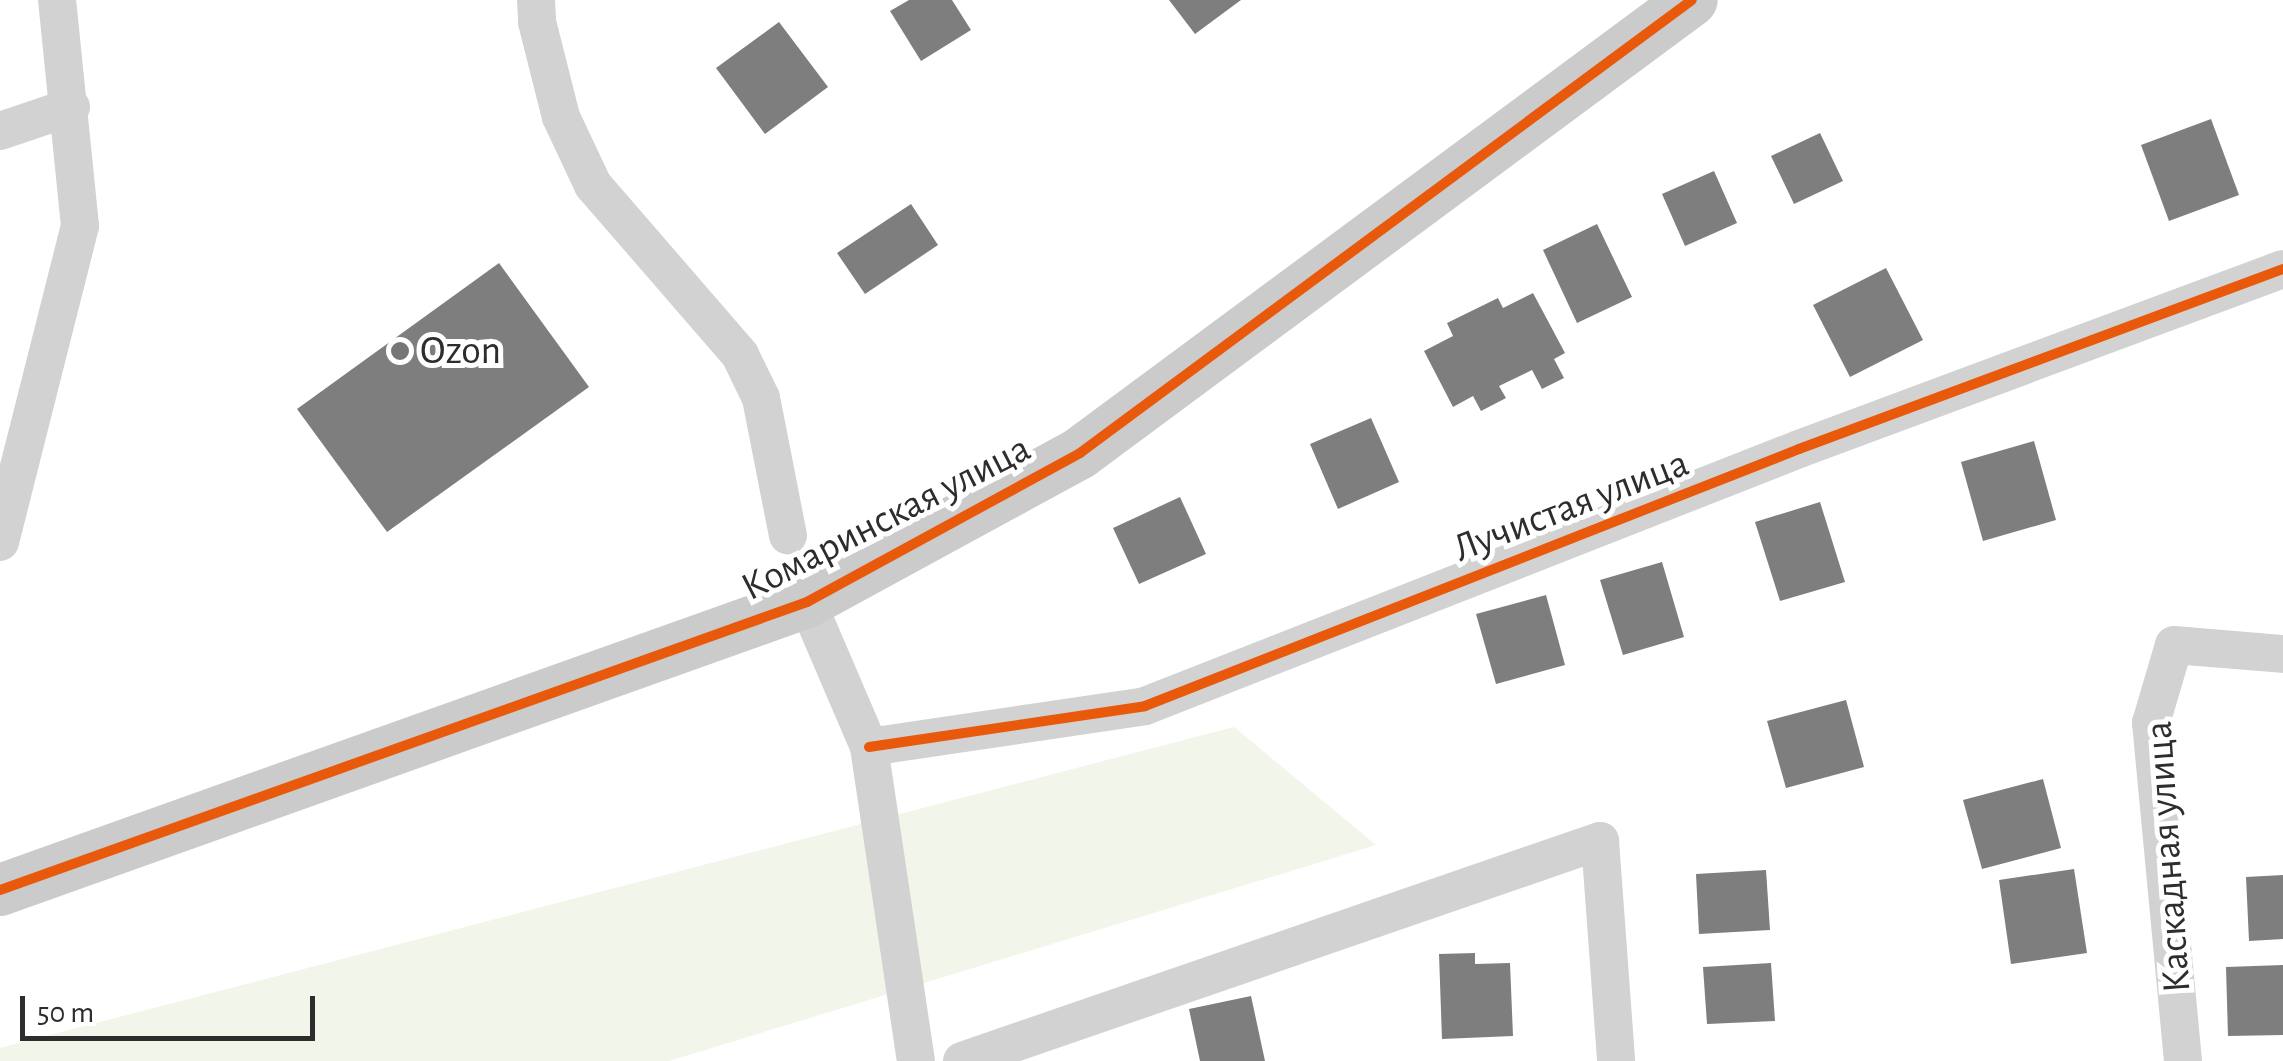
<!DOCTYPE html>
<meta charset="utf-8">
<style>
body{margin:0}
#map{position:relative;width:2283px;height:1061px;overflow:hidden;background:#fff;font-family:"Alegreya Sans",sans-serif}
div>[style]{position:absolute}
.green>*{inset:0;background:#f2f5ea}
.building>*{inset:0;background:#7e7e7e}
.street>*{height:38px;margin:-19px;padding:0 19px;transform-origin:19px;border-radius:19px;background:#d2d2d2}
.secondary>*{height:52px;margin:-26px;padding:0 26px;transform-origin:26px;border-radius:26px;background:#cbcbcb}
.cycleway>*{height:10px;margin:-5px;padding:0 5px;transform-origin:5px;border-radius:5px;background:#e8590c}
.dots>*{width:28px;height:28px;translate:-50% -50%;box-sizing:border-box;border:5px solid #fff;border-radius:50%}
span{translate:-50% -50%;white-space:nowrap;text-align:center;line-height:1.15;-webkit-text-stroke:10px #fff;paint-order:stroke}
.poi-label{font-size:40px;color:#2d2d2d}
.left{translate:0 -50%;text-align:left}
.street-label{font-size:40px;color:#2d2d2d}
.scale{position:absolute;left:20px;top:996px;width:295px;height:45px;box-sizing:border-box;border:5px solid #2d2d2d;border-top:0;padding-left:12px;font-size:30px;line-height:35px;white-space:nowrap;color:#2d2d2d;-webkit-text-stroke:8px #fff;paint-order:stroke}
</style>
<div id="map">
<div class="green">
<div style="clip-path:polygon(1234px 727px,1376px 845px,669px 1061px,0 1061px,0 1048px)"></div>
</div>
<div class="building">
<div style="clip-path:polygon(909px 0,952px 0,971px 30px,921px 61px,890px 11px)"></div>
<div style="clip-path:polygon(1169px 0,1241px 0,1195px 34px)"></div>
<div style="clip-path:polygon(779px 22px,828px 87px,765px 134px,716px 68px)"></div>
<div style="clip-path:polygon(2211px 119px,2239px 195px,2169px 221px,2141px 145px)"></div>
<div style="clip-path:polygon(1820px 133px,1843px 181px,1794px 204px,1771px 156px)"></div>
<div style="clip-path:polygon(1714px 171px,1737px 223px,1685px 246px,1662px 194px)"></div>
<div style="clip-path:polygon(911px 204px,938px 245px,865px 294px,837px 253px)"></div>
<div style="clip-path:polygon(1597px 224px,1632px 297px,1577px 323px,1543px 250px)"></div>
<div style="clip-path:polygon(499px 263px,589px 387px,387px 532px,297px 409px)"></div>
<div style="clip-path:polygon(1886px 268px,1923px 340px,1850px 377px,1813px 305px)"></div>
<div style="clip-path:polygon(1533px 293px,1565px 353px,1554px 359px,1564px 378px,1542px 389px,1532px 370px,1499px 386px,1506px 398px,1481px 411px,1473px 396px,1453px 407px,1424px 351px,1453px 336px,1447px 323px,1498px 298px,1503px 308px)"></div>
<div style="clip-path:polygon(1371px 418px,1399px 482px,1338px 509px,1310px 444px)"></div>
<div style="clip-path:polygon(2034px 441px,2056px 520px,1983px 541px,1961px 462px)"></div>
<div style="clip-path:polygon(1180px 497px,1206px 554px,1139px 584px,1113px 528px)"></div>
<div style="clip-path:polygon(1820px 502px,1845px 582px,1780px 601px,1755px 522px)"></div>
<div style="clip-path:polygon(1662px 562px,1684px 637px,1623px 655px,1600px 580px)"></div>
<div style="clip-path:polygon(1546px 595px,1565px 665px,1496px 684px,1476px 614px)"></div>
<div style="clip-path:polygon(1846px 700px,1864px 767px,1786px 788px,1767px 721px)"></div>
<div style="clip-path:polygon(2043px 779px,2061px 848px,1982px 869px,1963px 800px)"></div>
<div style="clip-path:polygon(2074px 869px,2087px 953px,2011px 964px,1999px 880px)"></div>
<div style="clip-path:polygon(1766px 870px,1770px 930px,1699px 934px,1696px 874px)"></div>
<div style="clip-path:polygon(2283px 875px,2283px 939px,2249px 941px,2246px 877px)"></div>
<div style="clip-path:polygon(1475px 953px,1475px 964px,1510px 963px,1513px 1036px,1442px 1039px,1439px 954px)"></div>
<div style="clip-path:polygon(1771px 963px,1775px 1021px,1707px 1024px,1703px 967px)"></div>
<div style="clip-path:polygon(2283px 965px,2283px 1035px,2228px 1036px,2226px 967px)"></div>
<div style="clip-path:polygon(1251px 996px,1265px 1061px,1200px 1061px,1189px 1009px)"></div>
</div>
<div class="street">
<div style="left:536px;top:0;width:22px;rotate:87deg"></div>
<div style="left:537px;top:22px;width:98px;rotate:75.8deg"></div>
<div style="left:561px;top:117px;width:75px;rotate:64.8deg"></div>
<div style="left:593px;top:185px;width:225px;rotate:49.1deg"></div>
<div style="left:740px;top:355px;width:48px;rotate:64deg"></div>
<div style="left:761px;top:398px;width:140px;rotate:78.9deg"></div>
<div style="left:0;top:131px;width:75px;rotate:-18.7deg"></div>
<div style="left:0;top:542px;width:326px;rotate:-75.8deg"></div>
<div style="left:80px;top:226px;width:227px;rotate:-95.8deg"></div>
<div style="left:807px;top:602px;width:158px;rotate:66.8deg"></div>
<div style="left:869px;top:747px;width:317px;rotate:81.5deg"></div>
<div style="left:869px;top:747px;width:279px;rotate:-8.4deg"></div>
<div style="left:1145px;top:706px;width:703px;rotate:-21.45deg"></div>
<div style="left:1799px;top:449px;width:516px;rotate:-20.4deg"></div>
<div style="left:962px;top:1061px;width:675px;rotate:-19.03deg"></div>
<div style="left:1600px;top:841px;width:221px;rotate:85.8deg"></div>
<div style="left:2183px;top:1061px;width:340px;rotate:-95.4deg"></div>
<div style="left:2151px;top:723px;width:81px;rotate:-73.6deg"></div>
<div style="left:2174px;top:645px;width:109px;rotate:4.7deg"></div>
</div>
<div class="secondary">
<div style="left:0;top:890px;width:857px;rotate:-19.64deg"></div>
<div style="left:807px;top:602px;width:311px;rotate:-28.6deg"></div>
<div style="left:1080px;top:453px;width:761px;rotate:-36.51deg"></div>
</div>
<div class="cycleway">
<div style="left:869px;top:747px;width:279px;rotate:-8.4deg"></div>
<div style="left:1145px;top:706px;width:703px;rotate:-21.45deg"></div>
<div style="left:1799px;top:449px;width:516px;rotate:-20.4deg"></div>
<div style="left:0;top:890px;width:857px;rotate:-19.64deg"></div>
<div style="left:807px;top:602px;width:311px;rotate:-28.6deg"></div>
<div style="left:1080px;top:453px;width:761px;rotate:-36.51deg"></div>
</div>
<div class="dots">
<div style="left:400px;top:351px;background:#767676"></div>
</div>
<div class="poi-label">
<span class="left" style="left:420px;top:351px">Ozon</span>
</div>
<div class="street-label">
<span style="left:1571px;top:506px;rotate:-21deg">Лучистая улица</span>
<span style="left:886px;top:518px;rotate:-27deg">Комаринская улица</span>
<span style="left:2168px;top:857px;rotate:-94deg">Каскадная улица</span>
</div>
<div class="scale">50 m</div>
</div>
